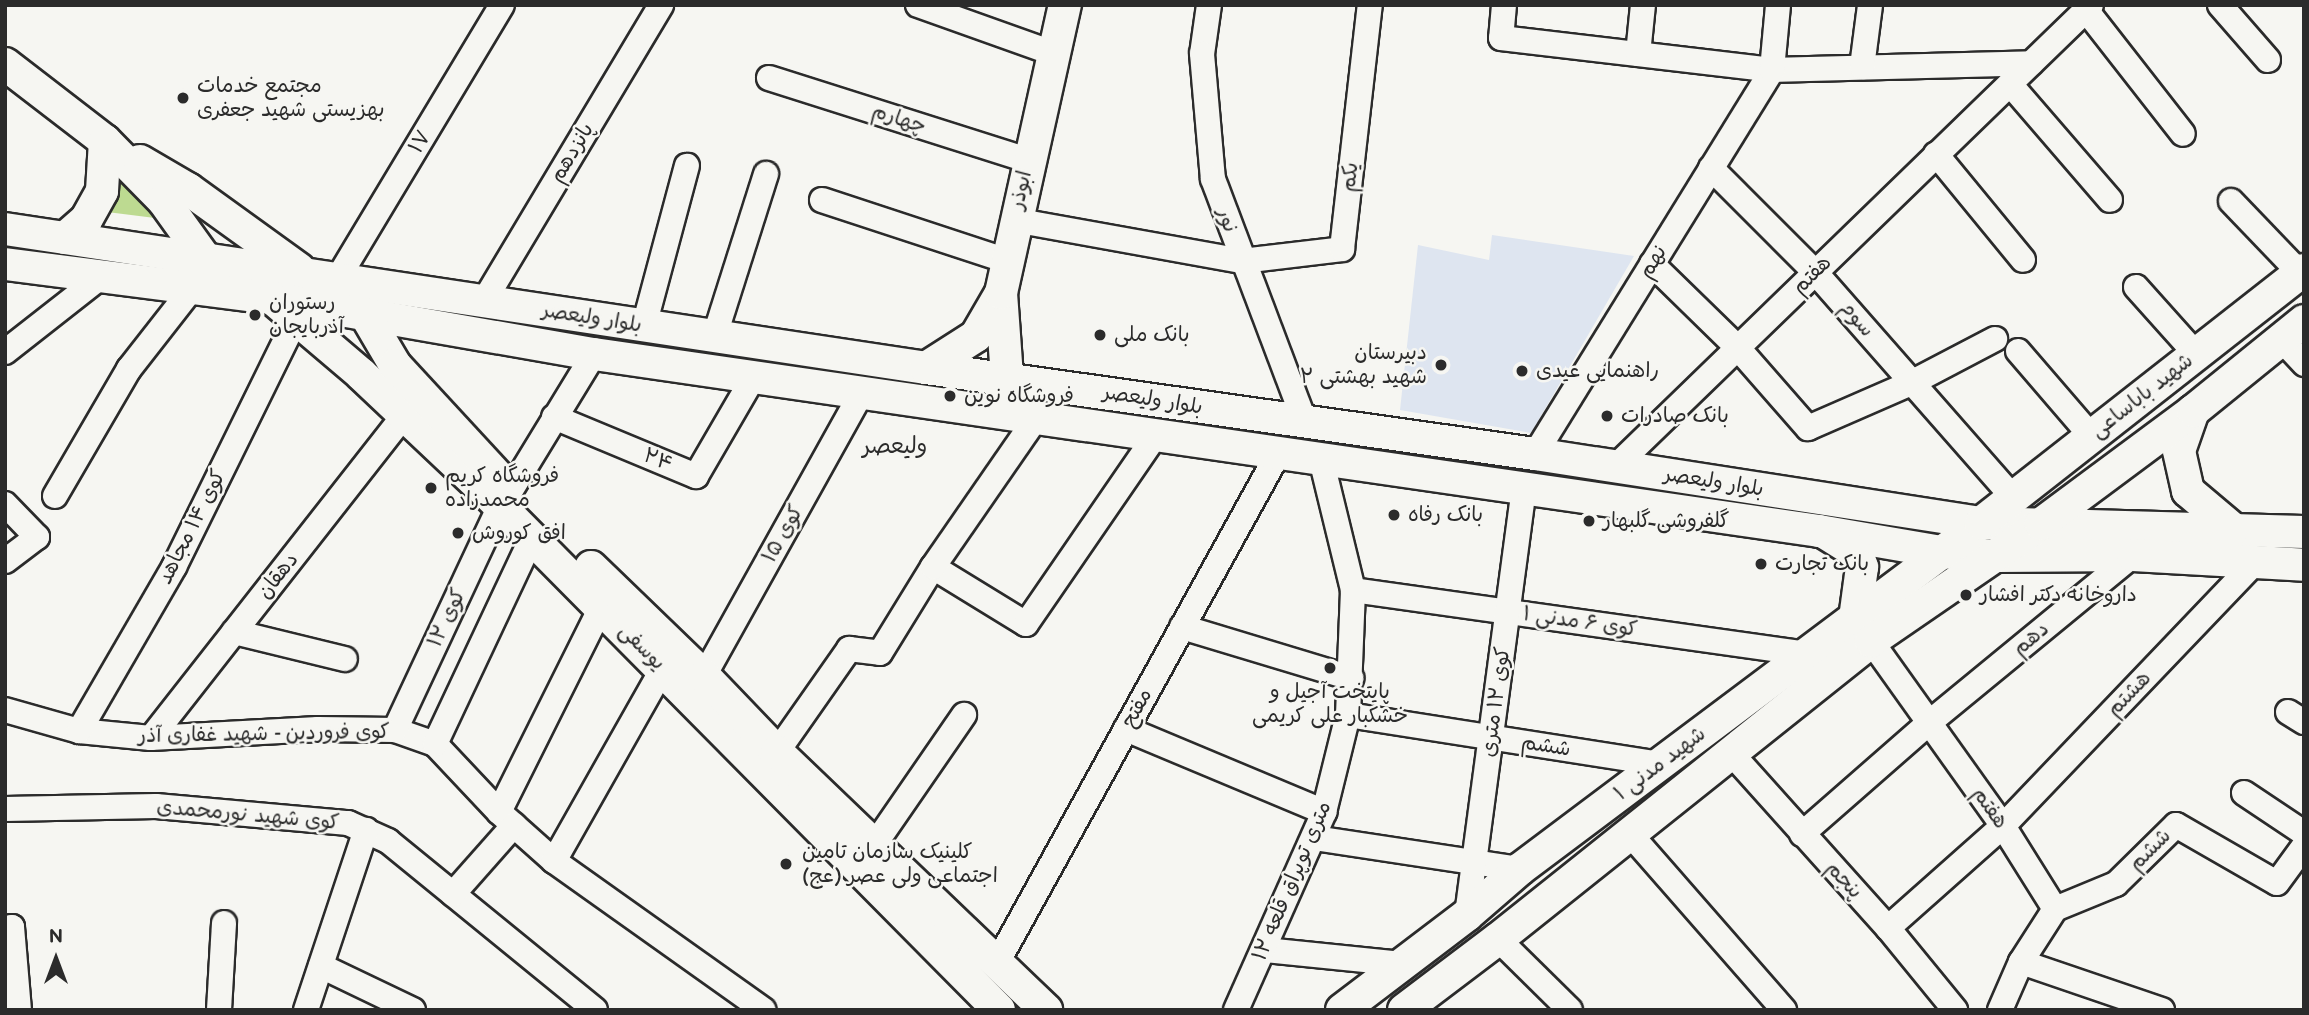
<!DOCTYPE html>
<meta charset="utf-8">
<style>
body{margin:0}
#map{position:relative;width:2309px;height:1015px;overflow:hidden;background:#f6f6f2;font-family:"Balsamiq Sans","Playpen Sans Arabic",sans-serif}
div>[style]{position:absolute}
.built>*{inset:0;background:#dee5f0}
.green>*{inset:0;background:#bdda91}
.roads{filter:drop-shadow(2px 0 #2b2b2b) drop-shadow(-2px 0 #2b2b2b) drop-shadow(0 2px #2b2b2b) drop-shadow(0 -2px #2b2b2b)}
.minor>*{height:24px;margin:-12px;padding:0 12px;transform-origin:12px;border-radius:12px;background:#f6f6f2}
.major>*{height:32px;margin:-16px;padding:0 16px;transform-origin:16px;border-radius:16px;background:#f6f6f2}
.dots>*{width:19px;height:19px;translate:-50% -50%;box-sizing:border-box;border:4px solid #f6f6f2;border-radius:50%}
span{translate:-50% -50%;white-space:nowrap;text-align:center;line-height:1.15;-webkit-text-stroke:5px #f6f6f2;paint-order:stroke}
.poi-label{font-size:21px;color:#2b2b2b}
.left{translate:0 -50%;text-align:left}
.right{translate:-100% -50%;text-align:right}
.street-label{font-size:21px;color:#2b2b2b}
.neighbourhood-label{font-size:23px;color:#2b2b2b}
.frame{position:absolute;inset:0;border:7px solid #2b2b2b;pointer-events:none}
.north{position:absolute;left:21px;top:924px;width:70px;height:70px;-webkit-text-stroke:5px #f6f6f2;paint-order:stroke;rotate:0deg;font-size:19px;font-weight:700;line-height:28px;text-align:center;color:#2b2b2b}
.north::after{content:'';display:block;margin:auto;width:24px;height:32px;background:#2b2b2b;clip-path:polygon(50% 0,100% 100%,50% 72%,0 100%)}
</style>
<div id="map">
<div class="built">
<div style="clip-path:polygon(1492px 235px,1634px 256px,1531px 433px,1400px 410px,1418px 245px,1489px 260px)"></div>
</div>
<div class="green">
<div style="clip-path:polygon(119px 178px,163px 219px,107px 212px)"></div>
</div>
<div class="roads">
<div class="minor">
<div style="left:918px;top:5px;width:143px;rotate:19.6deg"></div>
<div style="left:1209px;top:5px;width:49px;rotate:98.1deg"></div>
<div style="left:1202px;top:54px;width:125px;rotate:85deg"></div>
<div style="left:1213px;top:179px;width:261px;rotate:69.3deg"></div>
<div style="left:1504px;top:5px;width:33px;rotate:95deg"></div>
<div style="left:1501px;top:38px;width:273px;rotate:6.7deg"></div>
<div style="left:1772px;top:70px;width:259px;rotate:-1.5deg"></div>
<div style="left:2220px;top:5px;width:73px;rotate:48.9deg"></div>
<div style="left:2086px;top:10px;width:157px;rotate:52deg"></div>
<div style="left:1638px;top:54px;width:49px;rotate:-84.2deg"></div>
<div style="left:1862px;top:67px;width:63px;rotate:-82.6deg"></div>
<div style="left:769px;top:78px;width:272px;rotate:17.6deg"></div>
<div style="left:2010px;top:84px;width:153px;rotate:49.2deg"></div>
<div style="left:1936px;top:154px;width:137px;rotate:50.6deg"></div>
<div style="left:1711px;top:168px;width:147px;rotate:45deg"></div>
<div style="left:1815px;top:272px;width:300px;rotate:48.7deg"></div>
<div style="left:822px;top:200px;width:195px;rotate:18.2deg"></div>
<div style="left:2231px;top:201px;width:100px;rotate:46.2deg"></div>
<div style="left:1014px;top:220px;width:232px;rotate:10.2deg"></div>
<div style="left:1242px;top:261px;width:101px;rotate:-6.8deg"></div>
<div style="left:1342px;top:249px;width:246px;rotate:-83.5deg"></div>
<div style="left:1652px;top:264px;width:119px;rotate:44.3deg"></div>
<div style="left:1737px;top:347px;width:108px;rotate:48.8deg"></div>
<div style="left:1808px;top:428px;width:112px;rotate:-23.6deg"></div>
<div style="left:1911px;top:383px;width:95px;rotate:-27.6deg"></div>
<div style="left:338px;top:278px;width:318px;rotate:-59deg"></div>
<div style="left:2136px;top:287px;width:90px;rotate:48.2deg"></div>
<div style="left:484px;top:301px;width:345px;rotate:-59.1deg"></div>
<div style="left:644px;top:326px;width:166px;rotate:-75deg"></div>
<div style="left:715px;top:335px;width:169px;rotate:-72.4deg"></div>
<div style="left:2282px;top:340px;width:33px;rotate:47deg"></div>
<div style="left:2018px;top:351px;width:112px;rotate:49.3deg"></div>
<div style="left:5px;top:352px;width:123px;rotate:-38.1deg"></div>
<div style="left:554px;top:417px;width:154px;rotate:22.6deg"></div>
<div style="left:696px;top:476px;width:113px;rotate:-59.8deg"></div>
<div style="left:1535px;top:454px;width:451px;rotate:-58.3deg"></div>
<div style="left:1772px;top:70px;width:65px;rotate:-84.7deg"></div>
<div style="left:1615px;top:467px;width:663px;rotate:-44.14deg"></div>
<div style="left:511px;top:490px;width:159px;rotate:-58.6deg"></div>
<div style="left:55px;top:496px;width:147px;rotate:-59.8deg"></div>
<div style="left:129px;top:369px;width:104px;rotate:-52deg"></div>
<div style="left:5px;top:504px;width:46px;rotate:45.9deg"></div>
<div style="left:37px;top:537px;width:40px;rotate:143deg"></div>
<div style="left:933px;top:567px;width:109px;rotate:31.5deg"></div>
<div style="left:1026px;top:624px;width:229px;rotate:-55.5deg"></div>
<div style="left:1353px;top:590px;width:459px;rotate:8deg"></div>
<div style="left:1182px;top:627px;width:177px;rotate:16.8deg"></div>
<div style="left:234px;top:632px;width:114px;rotate:13.7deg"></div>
<div style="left:1871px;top:641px;width:227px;rotate:54.5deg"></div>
<div style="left:2003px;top:826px;width:98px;rotate:57.9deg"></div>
<div style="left:704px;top:676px;width:325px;rotate:-60.9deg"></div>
<div style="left:5px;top:710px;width:77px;rotate:15.8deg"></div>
<div style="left:79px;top:731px;width:72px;rotate:5.6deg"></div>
<div style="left:151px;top:738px;width:167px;rotate:-3.1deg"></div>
<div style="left:318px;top:729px;width:77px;rotate:0.7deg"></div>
<div style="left:395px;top:730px;width:42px;rotate:19.3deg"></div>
<div style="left:435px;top:744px;width:93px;rotate:46.7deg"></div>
<div style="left:499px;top:812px;width:74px;rotate:41.7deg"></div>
<div style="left:554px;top:861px;width:257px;rotate:35.4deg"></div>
<div style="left:2288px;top:712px;width:19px;rotate:32deg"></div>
<div style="left:1348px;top:715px;width:316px;rotate:8.9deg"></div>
<div style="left:1126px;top:729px;width:215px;rotate:22.7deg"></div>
<div style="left:395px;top:730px;width:247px;rotate:-64.9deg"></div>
<div style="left:79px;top:731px;width:190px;rotate:-59.9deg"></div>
<div style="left:174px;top:567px;width:276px;rotate:-63.8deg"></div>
<div style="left:151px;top:738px;width:410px;rotate:-51.9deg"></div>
<div style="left:435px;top:744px;width:228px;rotate:-64.8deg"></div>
<div style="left:777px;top:752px;width:126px;rotate:-55deg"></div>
<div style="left:849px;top:649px;width:31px;rotate:7deg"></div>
<div style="left:880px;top:653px;width:101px;rotate:-58.4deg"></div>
<div style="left:933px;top:567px;width:183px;rotate:-55.3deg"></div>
<div style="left:1731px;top:753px;width:235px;rotate:48.1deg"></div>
<div style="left:1888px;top:928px;width:106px;rotate:50.7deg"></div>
<div style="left:2244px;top:793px;width:72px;rotate:33.7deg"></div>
<div style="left:5px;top:809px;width:151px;rotate:-1.1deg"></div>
<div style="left:156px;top:806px;width:193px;rotate:5.1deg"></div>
<div style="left:348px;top:823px;width:44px;rotate:24.2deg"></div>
<div style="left:388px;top:841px;width:267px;rotate:39.2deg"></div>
<div style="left:499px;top:812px;width:229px;rotate:-63.5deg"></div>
<div style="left:1630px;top:834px;width:234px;rotate:48.8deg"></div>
<div style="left:1802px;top:834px;width:170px;rotate:-41.2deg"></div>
<div style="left:1930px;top:722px;width:263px;rotate:-39.4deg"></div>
<div style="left:1314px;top:838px;width:208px;rotate:8.6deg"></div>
<div style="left:875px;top:844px;width:157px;rotate:-55.4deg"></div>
<div style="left:554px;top:861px;width:222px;rotate:-60.5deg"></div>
<div style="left:453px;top:894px;width:92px;rotate:-48.5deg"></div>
<div style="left:2055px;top:909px;width:66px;rotate:-22.3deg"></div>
<div style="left:2116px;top:884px;width:84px;rotate:-44.5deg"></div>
<div style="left:2176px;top:825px;width:116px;rotate:29.9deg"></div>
<div style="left:2277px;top:883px;width:46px;rotate:-53.9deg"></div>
<div style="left:1467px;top:915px;width:430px;rotate:-82.4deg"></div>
<div style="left:5px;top:928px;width:7px;rotate:-8deg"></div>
<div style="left:12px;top:927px;width:83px;rotate:85.2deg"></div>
<div style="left:1888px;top:928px;width:154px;rotate:-41.6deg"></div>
<div style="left:2003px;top:826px;width:365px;rotate:-46.3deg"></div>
<div style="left:1498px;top:939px;width:101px;rotate:44.6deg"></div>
<div style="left:1265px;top:950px;width:138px;rotate:5.8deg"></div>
<div style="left:2021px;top:962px;width:149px;rotate:18.8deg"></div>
<div style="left:997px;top:963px;width:581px;rotate:-61.1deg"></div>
<div style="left:321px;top:966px;width:102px;rotate:25.6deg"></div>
<div style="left:219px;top:1010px;width:87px;rotate:-86.7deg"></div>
<div style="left:306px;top:1010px;width:190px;rotate:-71.6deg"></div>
<div style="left:1236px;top:1010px;width:217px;rotate:-66deg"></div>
<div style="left:1324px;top:812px;width:100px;rotate:-76.1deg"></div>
<div style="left:1348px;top:715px;width:125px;rotate:-87.7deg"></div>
<div style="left:1353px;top:590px;width:135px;rotate:-103.7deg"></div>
<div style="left:2000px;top:1010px;width:52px;rotate:-66.4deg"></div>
<div style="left:2021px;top:962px;width:63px;rotate:-57.3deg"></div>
</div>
<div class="major">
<div style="left:5px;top:64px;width:126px;rotate:37.6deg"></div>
<div style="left:105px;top:141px;width:83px;rotate:45.5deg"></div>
<div style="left:163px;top:200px;width:70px;rotate:54.3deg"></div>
<div style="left:140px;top:161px;width:56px;rotate:30.3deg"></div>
<div style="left:188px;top:189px;width:137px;rotate:35.8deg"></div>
<div style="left:5px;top:229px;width:931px;rotate:8.58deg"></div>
<div style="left:926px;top:368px;width:615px;rotate:8.04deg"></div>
<div style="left:1535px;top:454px;width:451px;rotate:8.8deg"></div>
<div style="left:1981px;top:523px;width:323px;rotate:1.6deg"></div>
<div style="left:65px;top:238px;width:28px;rotate:-41deg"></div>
<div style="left:86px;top:220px;width:33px;rotate:-61deg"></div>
<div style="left:102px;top:191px;width:50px;rotate:-86.6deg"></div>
<div style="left:5px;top:264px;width:269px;rotate:7.3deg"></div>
<div style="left:272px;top:298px;width:327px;rotate:9.9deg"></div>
<div style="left:594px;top:354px;width:1238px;rotate:8.22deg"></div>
<div style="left:1819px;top:531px;width:124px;rotate:9.8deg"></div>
<div style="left:1941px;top:552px;width:56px;rotate:4.1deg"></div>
<div style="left:1997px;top:556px;width:136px;rotate:-0.4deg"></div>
<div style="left:2133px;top:555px;width:171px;rotate:3.3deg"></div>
<div style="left:273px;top:299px;width:116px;rotate:40.4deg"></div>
<div style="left:361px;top:374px;width:175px;rotate:43.4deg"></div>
<div style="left:488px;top:494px;width:726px;rotate:45.28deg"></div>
<div style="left:365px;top:314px;width:59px;rotate:59.5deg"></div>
<div style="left:395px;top:365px;width:159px;rotate:47.3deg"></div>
<div style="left:926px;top:368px;width:59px;rotate:-32.6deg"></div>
<div style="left:976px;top:336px;width:50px;rotate:-59.8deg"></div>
<div style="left:1003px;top:396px;width:19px;rotate:-78deg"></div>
<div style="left:1007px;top:377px;width:84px;rotate:-94.1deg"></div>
<div style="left:1001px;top:293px;width:295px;rotate:-77.5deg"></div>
<div style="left:2193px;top:411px;width:42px;rotate:109.3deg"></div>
<div style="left:2179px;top:451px;width:41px;rotate:77.3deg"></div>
<div style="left:2188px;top:491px;width:59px;rotate:40.2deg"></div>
<div style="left:1827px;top:534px;width:25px;rotate:32deg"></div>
<div style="left:1848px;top:547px;width:13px;rotate:42deg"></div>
<div style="left:1858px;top:556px;width:12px;rotate:70deg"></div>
<div style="left:1862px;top:567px;width:52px;rotate:97.7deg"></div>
<div style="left:591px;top:567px;width:157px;rotate:44deg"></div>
<div style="left:704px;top:676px;width:105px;rotate:46.2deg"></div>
<div style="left:777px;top:752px;width:373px;rotate:43.8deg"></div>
<div style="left:1342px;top:1010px;width:157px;rotate:-37.2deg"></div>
<div style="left:1467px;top:915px;width:70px;rotate:-41deg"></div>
<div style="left:1520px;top:869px;width:576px;rotate:-36.89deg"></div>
<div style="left:1981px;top:523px;width:410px;rotate:-38.1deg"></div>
<div style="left:1404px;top:1010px;width:118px;rotate:-37.1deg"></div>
<div style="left:1498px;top:939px;width:477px;rotate:-38.6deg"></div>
<div style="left:1871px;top:641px;width:206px;rotate:-34.5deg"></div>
<div style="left:2041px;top:524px;width:189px;rotate:-36.6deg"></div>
<div style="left:2193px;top:411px;width:143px;rotate:-39deg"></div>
</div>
</div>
<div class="dots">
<div style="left:183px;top:98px;background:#2b2b2b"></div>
<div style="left:255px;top:315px;background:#2b2b2b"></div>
<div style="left:1100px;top:335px;background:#2b2b2b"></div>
<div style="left:1441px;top:365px;background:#2b2b2b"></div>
<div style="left:1522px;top:371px;background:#2b2b2b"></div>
<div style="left:950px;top:396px;background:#2b2b2b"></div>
<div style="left:1607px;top:416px;background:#2b2b2b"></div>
<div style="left:431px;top:488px;background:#2b2b2b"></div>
<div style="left:1394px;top:515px;background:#2b2b2b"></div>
<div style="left:1589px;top:521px;background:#2b2b2b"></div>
<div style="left:458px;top:533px;background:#2b2b2b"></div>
<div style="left:1761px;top:564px;background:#2b2b2b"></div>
<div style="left:1966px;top:595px;background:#2b2b2b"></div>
<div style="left:1330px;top:668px;background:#2b2b2b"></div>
<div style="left:786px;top:864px;background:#2b2b2b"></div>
</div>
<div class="poi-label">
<span class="left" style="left:197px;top:98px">مجتمع خدمات<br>بهزیستی شهید جعفری</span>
<span class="left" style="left:269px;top:315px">رستوران<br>آذربایجان</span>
<span class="left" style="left:1114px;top:335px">بانک ملی</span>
<span class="right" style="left:1427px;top:365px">دبیرستان<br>شهید بهشتی ۲</span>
<span class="left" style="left:1536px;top:371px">راهنمایی عیدی</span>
<span class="left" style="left:964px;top:396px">فروشگاه نوین</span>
<span class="left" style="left:1621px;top:416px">بانک صادرات</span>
<span class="left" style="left:445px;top:488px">فروشگاه کریم<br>محمدزاده</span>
<span class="left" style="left:1408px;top:515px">بانک رفاه</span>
<span class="left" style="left:1603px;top:521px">گلفروشی گلبهار</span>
<span class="left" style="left:472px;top:533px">افق کوروش</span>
<span class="left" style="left:1775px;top:564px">بانک تجارت</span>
<span class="left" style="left:1980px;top:595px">داروخانه دکتر افشار</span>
<span style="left:1330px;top:704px">پایتخت آجیل و<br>خشکبار علی کریمی</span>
<span class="left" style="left:802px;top:864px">کلینیک سازمان تامین<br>اجتماعی ولی عصر (عج)</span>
</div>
<div class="street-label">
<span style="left:899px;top:119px;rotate:18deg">چهارم</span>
<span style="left:420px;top:142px;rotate:-59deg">۱۷</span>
<span style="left:572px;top:153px;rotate:-59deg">پانزدهم</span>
<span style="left:1350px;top:177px;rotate:-83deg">یکم</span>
<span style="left:1021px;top:190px;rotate:-77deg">ابوذر</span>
<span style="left:1227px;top:220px;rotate:71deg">نور</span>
<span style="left:1653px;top:262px;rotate:-58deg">نهم</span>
<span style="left:1812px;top:275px;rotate:-44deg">هفتم</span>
<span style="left:592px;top:318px;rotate:9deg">بلوار ولیعصر</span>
<span style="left:1857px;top:319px;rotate:49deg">سوم</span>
<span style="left:2142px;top:396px;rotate:-38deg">شهید باباساعی</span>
<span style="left:1153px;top:400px;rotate:9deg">بلوار ولیعصر</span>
<span style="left:658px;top:460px;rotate:22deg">۲۴</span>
<span style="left:1714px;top:482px;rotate:9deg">بلوار ولیعصر</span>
<span style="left:192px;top:527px;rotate:-63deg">کوی ۱۴ مجاهد</span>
<span style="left:783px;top:534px;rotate:-61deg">کوی ۱۵</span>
<span style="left:278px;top:576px;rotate:-52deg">دهقان</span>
<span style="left:447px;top:618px;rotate:-65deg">کوی ۱۲</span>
<span style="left:1580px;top:622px;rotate:8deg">کوی ۶ مدنی ۱</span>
<span style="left:2031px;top:639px;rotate:-40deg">دهم</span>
<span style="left:642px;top:647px;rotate:45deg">یوسفی</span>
<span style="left:2129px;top:694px;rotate:-46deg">هشتم</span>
<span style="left:1496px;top:702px;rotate:-82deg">کوی ۱۲ متری</span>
<span style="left:1137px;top:708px;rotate:-61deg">مفتح</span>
<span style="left:264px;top:734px;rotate:-1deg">کوی فروردین - شهید غفاری آذر</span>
<span style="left:1546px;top:746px;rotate:9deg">ششم</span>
<span style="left:1660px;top:764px;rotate:-37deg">شهید مدنی ۱</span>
<span style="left:1990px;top:808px;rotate:55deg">هفتم</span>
<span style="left:248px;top:815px;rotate:5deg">کوی شهید نورمحمدی</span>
<span style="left:2150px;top:850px;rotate:-45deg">ششم</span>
<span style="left:1844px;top:880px;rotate:47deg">پنجم</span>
<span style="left:1292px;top:881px;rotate:-67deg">۱۲ متری توپراق قلعه</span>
</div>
<div class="neighbourhood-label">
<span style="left:895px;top:446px">ولیعصر</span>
</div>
<div class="frame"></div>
<div class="north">N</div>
</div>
